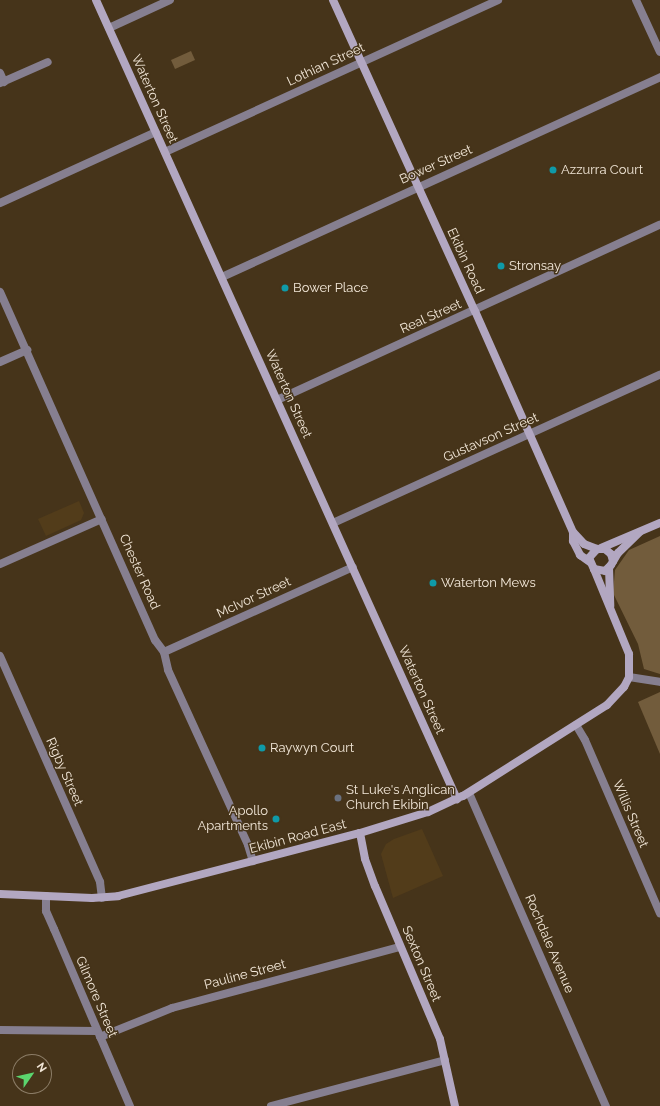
<!DOCTYPE html>
<style>
body{margin:0}
#map{position:relative;width:660px;height:1106px;overflow:hidden;background:#46341a;font-family:Raleway,sans-serif}
div>[style]{position:absolute}
.built>*{inset:0;background:#523c1a}
.green>*{inset:0;background:#725c3c}
.street>*{height:8px;margin:-4px;padding:0 4px;transform-origin:4px;border-radius:4px;background:#867f90}
.secondary>*{height:8px;margin:-4px;padding:0 4px;transform-origin:4px;border-radius:4px;background:#b2a7c1}
.dots>*{width:11px;height:11px;translate:-50% -50%;box-sizing:border-box;border:2px solid #46341a;border-radius:50%}
span{translate:-50% -50%;white-space:nowrap;text-align:center;line-height:1.15;-webkit-text-stroke:3px #46341a;paint-order:stroke}
.street-label{font-size:13px;color:#f2e7d8}
.poi-label{font-size:13px;color:#f2e7d8}
.left{translate:0 -50%;text-align:left}
.right{translate:-100% -50%;text-align:right}
.north{position:absolute;left:12px;top:1054px;width:40px;height:40px;box-sizing:border-box;background:#46341a;border:1px solid #8b7c66;border-radius:50%;rotate:56deg;font-size:11px;font-weight:700;line-height:16px;text-align:center;color:#f2e7d8}
.north::after{content:'';display:block;margin:auto;width:14px;height:18px;background:#5bd56e;clip-path:polygon(50% 0,100% 100%,50% 72%,0 100%)}
</style>
<div id="map">
<div class="built">
<div style="clip-path:polygon(79px 501px,84px 513px,81px 520px,46px 536px,38px 519px)"></div>
<div style="clip-path:polygon(422px 829px,443px 876px,393px 898px,381px 854px,386px 844px,394px 839px)"></div>
</div>
<div class="green">
<div style="clip-path:polygon(191px 51px,195px 60px,175px 69px,171px 60px)"></div>
<div style="clip-path:polygon(660px 536px,660px 674px,644px 669px,638px 644px,613px 593px,615px 570px,629px 550px)"></div>
<div style="clip-path:polygon(660px 692px,660px 754px,638px 702px)"></div>
</div>
<div class="street">
<div style="left:636px;top:0;width:57px;rotate:65.2deg"></div>
<div style="left:109px;top:28px;width:67px;rotate:-24.7deg"></div>
<div style="left:0;top:73px;width:10px;rotate:66deg"></div>
<div style="left:0;top:83px;width:52px;rotate:-23.6deg"></div>
<div style="left:165px;top:152px;width:366px;rotate:-24.5deg"></div>
<div style="left:0;top:203px;width:171px;rotate:-24.5deg"></div>
<div style="left:222px;top:277px;width:482px;rotate:-24.5deg"></div>
<div style="left:0;top:292px;width:381px;rotate:66deg"></div>
<div style="left:155px;top:640px;width:15px;rotate:53deg"></div>
<div style="left:164px;top:652px;width:18px;rotate:77deg"></div>
<div style="left:168px;top:670px;width:192px;rotate:65.4deg"></div>
<div style="left:248px;top:845px;width:17px;rotate:73deg"></div>
<div style="left:0;top:362px;width:30px;rotate:-24deg"></div>
<div style="left:277px;top:400px;width:421px;rotate:-24.6deg"></div>
<div style="left:333px;top:523px;width:359px;rotate:-24.4deg"></div>
<div style="left:0;top:564px;width:111px;rotate:-23.8deg"></div>
<div style="left:164px;top:652px;width:207px;rotate:-24.2deg"></div>
<div style="left:0;top:656px;width:247px;rotate:66.1deg"></div>
<div style="left:100px;top:882px;width:16px;rotate:83deg"></div>
<div style="left:629px;top:677px;width:31px;rotate:9deg"></div>
<div style="left:576px;top:725px;width:17px;rotate:59deg"></div>
<div style="left:585px;top:740px;width:189px;rotate:66.6deg"></div>
<div style="left:469px;top:793px;width:342px;rotate:66.4deg"></div>
<div style="left:46px;top:896px;width:15px;rotate:90deg"></div>
<div style="left:46px;top:911px;width:20px;rotate:66deg"></div>
<div style="left:54px;top:929px;width:193px;rotate:66.8deg"></div>
<div style="left:0;top:1030px;width:97px;rotate:0.6deg"></div>
<div style="left:100px;top:1037px;width:78px;rotate:-21.9deg"></div>
<div style="left:172px;top:1008px;width:236px;rotate:-15deg"></div>
<div style="left:271px;top:1106px;width:180px;rotate:-14.8deg"></div>
</div>
<div class="secondary">
<div style="left:96px;top:0;width:877px;rotate:65.69deg"></div>
<div style="left:333px;top:0;width:342px;rotate:65.5deg"></div>
<div style="left:475px;top:311px;width:242px;rotate:66.1deg"></div>
<div style="left:573px;top:532px;width:16px;rotate:47deg"></div>
<div style="left:584px;top:544px;width:14px;rotate:21deg"></div>
<div style="left:573px;top:533px;width:8px;rotate:90deg"></div>
<div style="left:573px;top:541px;width:16px;rotate:63deg"></div>
<div style="left:580px;top:555px;width:12px;rotate:35deg"></div>
<div style="left:601px;top:548px;width:64px;rotate:-23deg"></div>
<div style="left:613px;top:561px;width:7px;rotate:-106deg"></div>
<div style="left:611px;top:554px;width:8px;rotate:-140deg"></div>
<div style="left:605px;top:549px;width:8px;rotate:180deg"></div>
<div style="left:597px;top:549px;width:12px;rotate:132deg"></div>
<div style="left:589px;top:558px;width:12px;rotate:66deg"></div>
<div style="left:594px;top:569px;width:11px;rotate:10deg"></div>
<div style="left:605px;top:571px;width:8px;rotate:-45deg"></div>
<div style="left:611px;top:565px;width:14px;rotate:-60deg"></div>
<div style="left:618px;top:553px;width:30px;rotate:-44deg"></div>
<div style="left:609px;top:568px;width:38px;rotate:88deg"></div>
<div style="left:360px;top:833px;width:26px;rotate:79deg"></div>
<div style="left:365px;top:859px;width:29px;rotate:70deg"></div>
<div style="left:375px;top:886px;width:166px;rotate:67deg"></div>
<div style="left:440px;top:1039px;width:69px;rotate:77.4deg"></div>
<div style="left:0;top:894px;width:92px;rotate:2.5deg"></div>
<div style="left:92px;top:898px;width:26px;rotate:-4deg"></div>
<div style="left:118px;top:896px;width:250px;rotate:-14.6deg"></div>
<div style="left:360px;top:833px;width:71px;rotate:-17.2deg"></div>
<div style="left:428px;top:812px;width:38px;rotate:-25deg"></div>
<div style="left:463px;top:796px;width:170px;rotate:-32.3deg"></div>
<div style="left:607px;top:705px;width:25px;rotate:-47deg"></div>
<div style="left:624px;top:687px;width:11px;rotate:-63deg"></div>
<div style="left:629px;top:677px;width:23px;rotate:-90deg"></div>
<div style="left:629px;top:654px;width:92px;rotate:-112.4deg"></div>
</div>
<div class="dots">
<div style="left:553px;top:170px;background:#0f9aa8"></div>
<div style="left:501px;top:266px;background:#0f9aa8"></div>
<div style="left:285px;top:288px;background:#0f9aa8"></div>
<div style="left:433px;top:583px;background:#0f9aa8"></div>
<div style="left:262px;top:748px;background:#0f9aa8"></div>
<div style="left:338px;top:798px;background:#6b7280"></div>
<div style="left:276px;top:819px;background:#0f9aa8"></div>
</div>
<div class="street-label">
<span style="left:326px;top:65px;rotate:-25deg">Lothian Street</span>
<span style="left:154px;top:99px;rotate:66deg">Waterton Street</span>
<span style="left:436px;top:165px;rotate:-24deg">Bower Street</span>
<span style="left:465px;top:261px;rotate:65deg">Ekibin Road</span>
<span style="left:431px;top:317px;rotate:-24deg">Real Street</span>
<span style="left:288px;top:394px;rotate:66deg">Waterton Street</span>
<span style="left:491px;top:438px;rotate:-24deg">Gustavson Street</span>
<span style="left:139px;top:572px;rotate:66deg">Chester Road</span>
<span style="left:254px;top:598px;rotate:-25deg">McIvor Street</span>
<span style="left:421px;top:690px;rotate:66deg">Waterton Street</span>
<span style="left:64px;top:772px;rotate:66deg">Rigby Street</span>
<span style="left:630px;top:814px;rotate:67deg">Willis Street</span>
<span style="left:298px;top:837px;rotate:-15deg">Ekibin Road East</span>
<span style="left:549px;top:944px;rotate:67deg">Rochdale Avenue</span>
<span style="left:421px;top:964px;rotate:67deg">Sexton Street</span>
<span style="left:245px;top:975px;rotate:-15deg">Pauline Street</span>
<span style="left:96px;top:997px;rotate:67deg">Gilmore Street</span>
</div>
<div class="poi-label">
<span class="left" style="left:561px;top:170px">Azzurra Court</span>
<span class="left" style="left:509px;top:266px">Stronsay</span>
<span class="left" style="left:293px;top:288px">Bower Place</span>
<span class="left" style="left:441px;top:583px">Waterton Mews</span>
<span class="left" style="left:270px;top:748px">Raywyn Court</span>
<span class="left" style="left:346px;top:798px">St Luke's Anglican<br>Church Ekibin</span>
<span class="right" style="left:268px;top:819px">Apollo<br>Apartments</span>
</div>
<div class="north">N</div>
</div>
